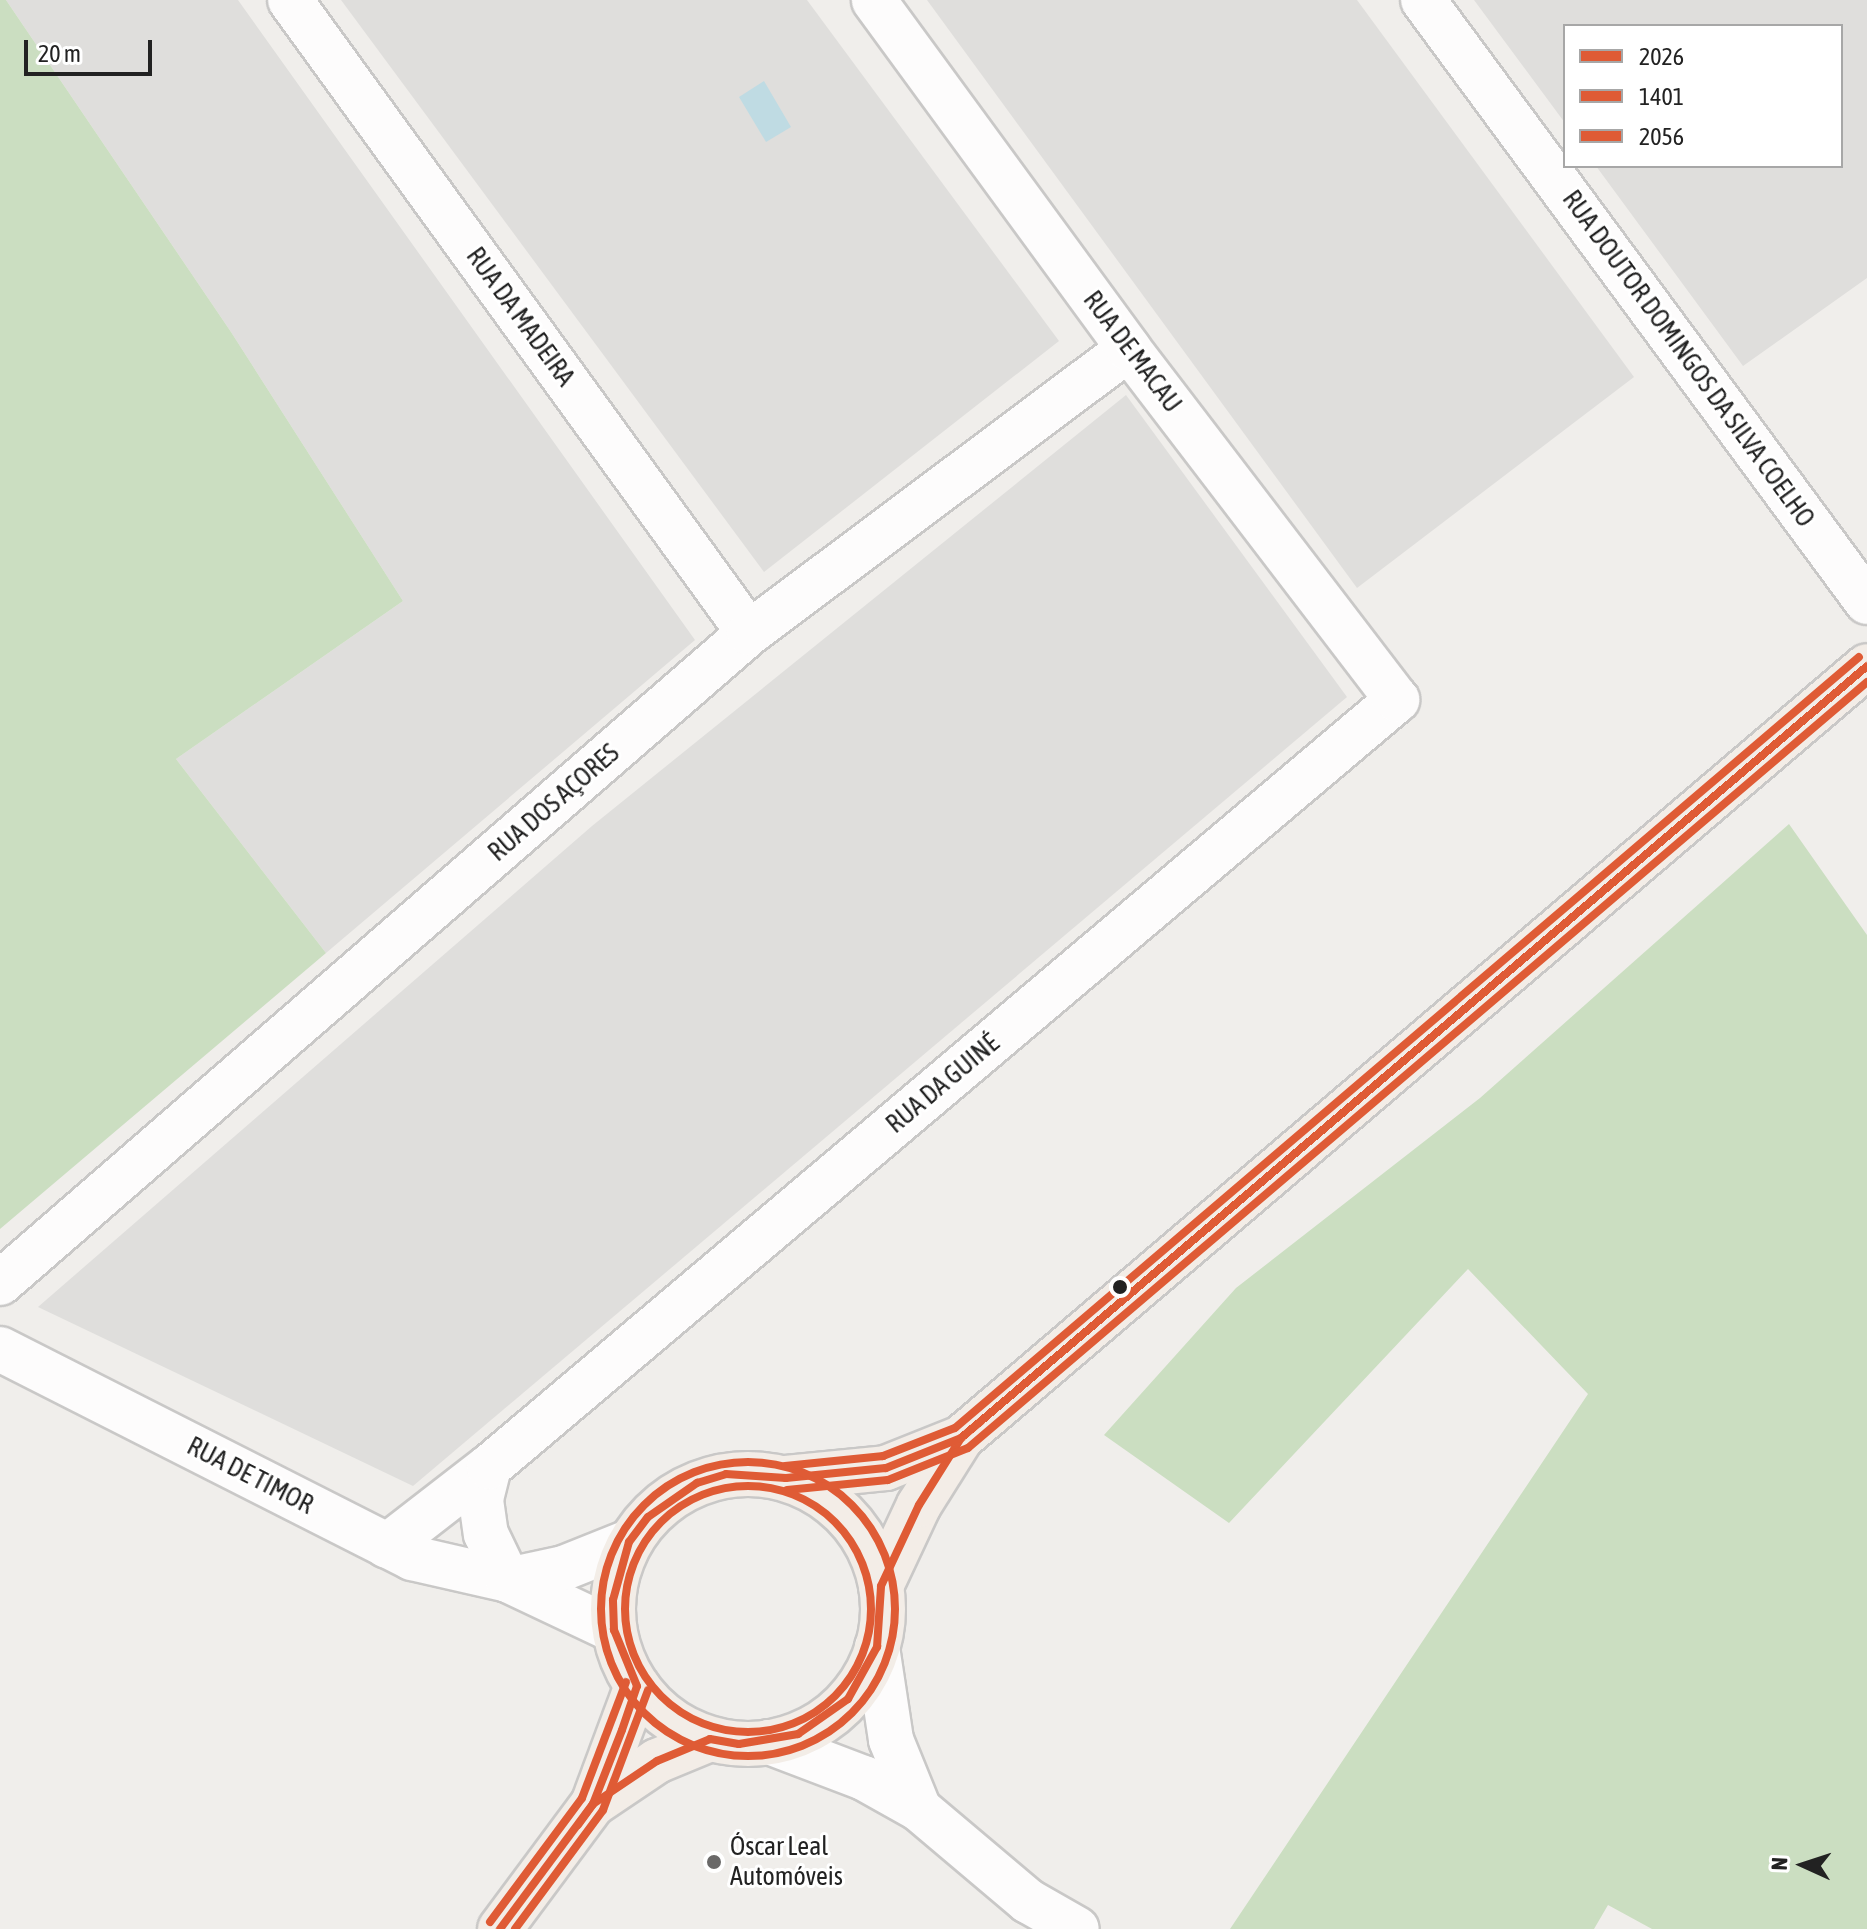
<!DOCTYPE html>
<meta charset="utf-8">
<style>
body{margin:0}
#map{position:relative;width:1867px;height:1929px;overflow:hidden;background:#f0eeeb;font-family:"Asap Condensed",sans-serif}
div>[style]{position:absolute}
.residential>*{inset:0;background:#dfdedc}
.forest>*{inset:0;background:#cbdec1}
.water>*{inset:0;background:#bfdbe3}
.roads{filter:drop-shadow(2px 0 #c9c8c7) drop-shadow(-2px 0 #c9c8c7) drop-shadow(0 2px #c9c8c7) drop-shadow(0 -2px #c9c8c7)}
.minor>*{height:44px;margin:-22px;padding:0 22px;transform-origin:22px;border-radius:22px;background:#fdfcfc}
.tertiary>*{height:44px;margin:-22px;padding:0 22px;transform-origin:22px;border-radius:22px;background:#fdfcfc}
.primary>*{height:44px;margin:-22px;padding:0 22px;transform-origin:22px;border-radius:22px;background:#f3ede7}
.primary>.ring{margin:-22px;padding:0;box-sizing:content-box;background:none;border:44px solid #f3ede7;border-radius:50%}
.bus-1>*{height:8px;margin:-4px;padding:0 4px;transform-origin:4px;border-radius:4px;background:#df5b35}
.bus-2>*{height:8px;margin:-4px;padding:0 4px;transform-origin:4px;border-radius:4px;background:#df5b35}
.bus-2>.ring{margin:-4px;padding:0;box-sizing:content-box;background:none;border:8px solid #df5b35;border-radius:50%}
.bus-3>*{height:8px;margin:-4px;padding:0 4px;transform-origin:4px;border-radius:4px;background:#df5b35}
.bus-3>.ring{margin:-4px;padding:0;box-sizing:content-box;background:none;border:8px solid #df5b35;border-radius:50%}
.dots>*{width:22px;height:22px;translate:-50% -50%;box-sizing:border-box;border:4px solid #fff;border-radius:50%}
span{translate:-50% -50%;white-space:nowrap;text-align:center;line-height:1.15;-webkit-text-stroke:6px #fff;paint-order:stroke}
.street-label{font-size:26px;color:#222}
.poi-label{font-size:26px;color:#222}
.left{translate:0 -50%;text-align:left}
.legend{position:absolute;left:1563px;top:24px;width:280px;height:144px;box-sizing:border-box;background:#fff;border:2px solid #a7a7a7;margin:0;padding:10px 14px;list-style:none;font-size:24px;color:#222}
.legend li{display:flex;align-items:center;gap:16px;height:40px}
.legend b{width:40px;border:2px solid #a7a7a7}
.north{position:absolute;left:1763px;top:1825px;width:80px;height:80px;-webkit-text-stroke:6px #fff;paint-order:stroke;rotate:273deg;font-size:22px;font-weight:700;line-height:32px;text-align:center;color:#222}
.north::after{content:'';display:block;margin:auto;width:28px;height:36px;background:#222;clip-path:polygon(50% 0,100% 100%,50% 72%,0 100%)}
.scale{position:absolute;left:24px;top:40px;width:128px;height:36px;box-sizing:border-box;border:4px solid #222;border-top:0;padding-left:10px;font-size:24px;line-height:28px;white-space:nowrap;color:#222;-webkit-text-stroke:6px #fff;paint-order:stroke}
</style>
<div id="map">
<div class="residential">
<div style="clip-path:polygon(6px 0,238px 0,695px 640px,326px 953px,176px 759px,403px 601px,231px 332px)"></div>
<div style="clip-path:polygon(341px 0,807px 0,1059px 341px,764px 572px)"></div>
<div style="clip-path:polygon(927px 0,1357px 0,1634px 377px,1357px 588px)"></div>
<div style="clip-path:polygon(1474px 0,1867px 0,1867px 278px,1743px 366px,1596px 166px,1841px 166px,1841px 26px,1565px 26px,1565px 123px)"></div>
<div style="clip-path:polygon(1126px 395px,1347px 697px,413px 1486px,38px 1307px,592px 826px)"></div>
</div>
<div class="forest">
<div style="clip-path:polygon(0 0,6px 0,231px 332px,403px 601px,176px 759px,326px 953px,0 1229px)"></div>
<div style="clip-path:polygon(1789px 824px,1867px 935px,1867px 1929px,1652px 1929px,1608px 1905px,1594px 1929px,1230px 1929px,1588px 1394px,1468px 1269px,1229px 1523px,1104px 1435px,1236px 1288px,1480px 1098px)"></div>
</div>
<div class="water">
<div style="clip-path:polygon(764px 81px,791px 127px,766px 142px,739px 97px)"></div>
</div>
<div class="roads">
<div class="minor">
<div style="left:290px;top:0;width:782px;rotate:54.05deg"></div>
<div style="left:0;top:1283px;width:992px;rotate:-40.95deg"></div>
<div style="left:749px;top:633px;width:474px;rotate:-36.8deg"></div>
<div style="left:0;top:1349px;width:462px;rotate:26.9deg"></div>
<div style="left:412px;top:1558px;width:98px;rotate:12.9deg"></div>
<div style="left:508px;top:1580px;width:117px;rotate:25.3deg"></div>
<div style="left:489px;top:1467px;width:34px;rotate:104deg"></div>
<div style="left:481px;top:1500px;width:34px;rotate:82deg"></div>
<div style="left:486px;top:1534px;width:51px;rotate:64.4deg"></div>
<div style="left:387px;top:1546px;width:129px;rotate:-37.8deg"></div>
<div style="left:489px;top:1467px;width:1189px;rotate:-40.19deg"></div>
<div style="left:1397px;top:700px;width:442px;rotate:-127.4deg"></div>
<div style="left:1129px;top:349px;width:432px;rotate:-126.2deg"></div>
<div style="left:508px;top:1580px;width:57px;rotate:-12.1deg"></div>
<div style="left:564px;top:1568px;width:70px;rotate:-21.8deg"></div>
</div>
<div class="tertiary">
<div style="left:1423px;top:0;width:748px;rotate:53.59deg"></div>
<div style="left:877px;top:1647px;width:94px;rotate:81.4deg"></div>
<div style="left:891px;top:1740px;width:74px;rotate:67.9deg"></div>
<div style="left:769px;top:1742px;width:102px;rotate:20.8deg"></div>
<div style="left:864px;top:1778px;width:63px;rotate:29.4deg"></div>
<div style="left:919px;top:1809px;width:143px;rotate:40.2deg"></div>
<div style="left:1028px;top:1901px;width:56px;rotate:29.7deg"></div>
</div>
<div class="primary">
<div class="ring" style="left:613px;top:1474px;width:226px;height:226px"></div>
<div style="left:786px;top:1478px;width:100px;rotate:-5.7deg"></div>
<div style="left:886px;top:1468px;width:81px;rotate:-21.8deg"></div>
<div style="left:961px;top:1438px;width:1190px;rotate:-40.43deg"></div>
<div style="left:881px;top:1586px;width:89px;rotate:-64.9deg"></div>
<div style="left:919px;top:1505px;width:79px;rotate:-57.9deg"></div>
<div style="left:593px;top:1804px;width:77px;rotate:-33.9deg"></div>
<div style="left:657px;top:1761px;width:57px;rotate:-22.5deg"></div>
<div style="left:500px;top:1929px;width:156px;rotate:-53.4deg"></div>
<div style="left:593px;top:1804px;width:126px;rotate:-69.6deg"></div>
</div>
</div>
<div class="bus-1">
<div style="left:578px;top:1825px;width:26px;rotate:-54deg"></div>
<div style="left:593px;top:1804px;width:77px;rotate:-33.9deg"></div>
<div style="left:657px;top:1761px;width:57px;rotate:-22.5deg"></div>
<div style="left:710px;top:1739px;width:29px;rotate:10deg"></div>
<div style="left:739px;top:1744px;width:60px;rotate:-9.6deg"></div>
<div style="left:798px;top:1734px;width:61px;rotate:-35deg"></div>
<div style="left:848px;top:1699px;width:60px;rotate:-60.9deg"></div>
<div style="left:877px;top:1647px;width:61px;rotate:-86.2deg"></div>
<div style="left:881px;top:1586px;width:89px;rotate:-64.9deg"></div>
<div style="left:919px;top:1505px;width:79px;rotate:-57.9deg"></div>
<div style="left:961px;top:1438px;width:26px;rotate:-40deg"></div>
<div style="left:500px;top:1929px;width:156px;rotate:-53.4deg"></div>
<div style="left:593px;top:1804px;width:79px;rotate:-68.6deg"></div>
<div style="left:622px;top:1730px;width:46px;rotate:-71.2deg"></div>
<div style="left:637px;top:1686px;width:61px;rotate:-112.3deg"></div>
<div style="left:614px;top:1630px;width:30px;rotate:-92deg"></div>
<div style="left:613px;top:1600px;width:60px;rotate:-74.6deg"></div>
<div style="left:629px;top:1542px;width:31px;rotate:-53deg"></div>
<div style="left:648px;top:1517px;width:60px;rotate:-34.8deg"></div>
<div style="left:697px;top:1483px;width:30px;rotate:-17deg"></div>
<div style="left:726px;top:1474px;width:60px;rotate:3.8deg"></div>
<div style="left:786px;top:1478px;width:100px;rotate:-5.7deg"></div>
<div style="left:886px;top:1468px;width:81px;rotate:-21.8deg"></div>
<div style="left:961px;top:1438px;width:1190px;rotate:-40.43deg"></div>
</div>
<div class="bus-2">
<div class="ring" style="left:601px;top:1462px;width:286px;height:286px"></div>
<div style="left:787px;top:1490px;width:101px;rotate:-5.7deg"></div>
<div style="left:888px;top:1480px;width:86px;rotate:-21.8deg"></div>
<div style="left:968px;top:1448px;width:1181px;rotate:-40.43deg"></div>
<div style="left:515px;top:1929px;width:148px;rotate:-53.5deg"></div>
<div style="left:603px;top:1810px;width:128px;rotate:-69.4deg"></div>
</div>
<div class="bus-3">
<div style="left:785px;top:1466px;width:99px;rotate:-5.8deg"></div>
<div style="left:883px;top:1456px;width:77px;rotate:-21.3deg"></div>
<div style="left:955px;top:1428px;width:1188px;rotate:-40.46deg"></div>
<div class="ring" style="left:625px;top:1486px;width:238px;height:238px"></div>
<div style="left:490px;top:1922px;width:154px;rotate:-53.4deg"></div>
<div style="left:582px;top:1798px;width:124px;rotate:-69.2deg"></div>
</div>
<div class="dots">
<div style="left:1120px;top:1287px;background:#222"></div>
<div style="left:714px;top:1862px;background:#6a6968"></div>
</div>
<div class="street-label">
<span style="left:520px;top:317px;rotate:54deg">RUA DA MADEIRA</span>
<span style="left:1132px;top:352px;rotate:53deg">RUA DE MACAU</span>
<span style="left:1688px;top:359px;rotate:54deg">RUA DOUTOR DOMINGOS DA SILVA COELHO</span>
<span style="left:554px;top:803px;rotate:-41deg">RUA DOS AÇORES</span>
<span style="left:943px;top:1084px;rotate:-40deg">RUA DA GUINÉ</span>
<span style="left:250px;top:1476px;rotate:27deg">RUA DE TIMOR</span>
</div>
<div class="poi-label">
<span class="left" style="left:730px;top:1862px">Óscar Leal<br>Automóveis</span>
</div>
<ul class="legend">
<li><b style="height:10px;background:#df5b35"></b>2026</li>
<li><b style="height:10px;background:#df5b35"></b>1401</li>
<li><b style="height:10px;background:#df5b35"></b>2056</li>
</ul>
<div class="north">N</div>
<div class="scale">20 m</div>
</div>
